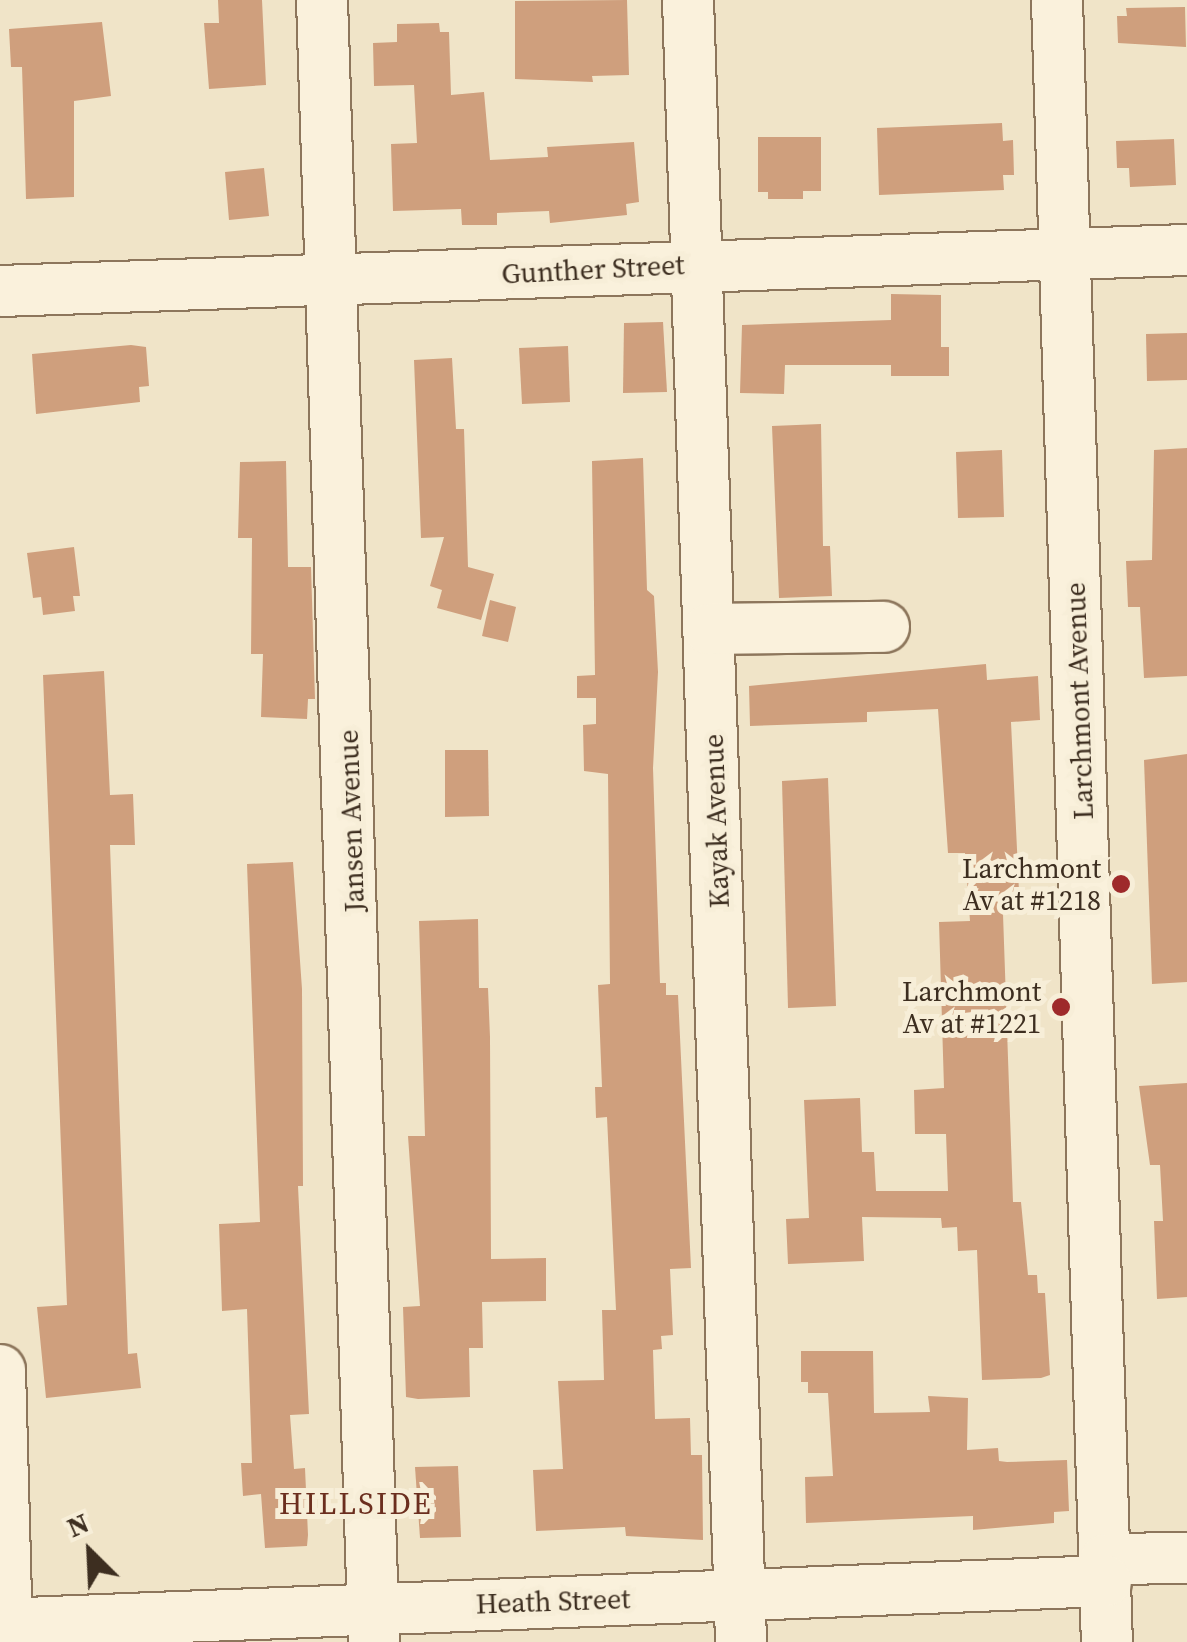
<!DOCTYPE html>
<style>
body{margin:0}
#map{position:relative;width:1187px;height:1642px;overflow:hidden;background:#f0e4c8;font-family:"Source Serif 4",serif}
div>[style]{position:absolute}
.building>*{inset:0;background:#cf9f7d}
.roads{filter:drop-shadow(2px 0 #8d765c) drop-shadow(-2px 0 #8d765c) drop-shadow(0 2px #8d765c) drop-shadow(0 -2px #8d765c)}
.minor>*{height:50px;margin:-25px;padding:0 25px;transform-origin:25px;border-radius:25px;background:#faf1dc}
.dots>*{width:28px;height:28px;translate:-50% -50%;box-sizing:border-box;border:5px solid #f7eed8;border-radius:50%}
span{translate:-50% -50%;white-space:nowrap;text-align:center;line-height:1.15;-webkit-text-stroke:10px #f7eed8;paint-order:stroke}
.street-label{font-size:28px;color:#3d2e20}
.poi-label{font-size:28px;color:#3d2e20}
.right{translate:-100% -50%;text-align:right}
.neighbourhood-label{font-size:30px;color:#6b2e1e;letter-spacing:2.5px}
.north{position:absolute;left:40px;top:1502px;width:100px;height:100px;-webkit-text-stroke:8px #f7eed8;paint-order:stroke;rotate:336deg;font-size:28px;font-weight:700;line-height:40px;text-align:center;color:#3d2e20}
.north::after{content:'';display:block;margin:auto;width:35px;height:45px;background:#3d2e20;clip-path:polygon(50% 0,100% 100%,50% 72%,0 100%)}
</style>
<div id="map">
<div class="building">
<div style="clip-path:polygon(218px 0,262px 0,266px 85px,209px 89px,204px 23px,219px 23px)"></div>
<div style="clip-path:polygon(627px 0,629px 75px,592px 76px,593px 82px,515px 79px,515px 1px)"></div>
<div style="clip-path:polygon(1185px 7px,1186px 47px,1118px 43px,1117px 16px,1127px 16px,1126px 8px)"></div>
<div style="clip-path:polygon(102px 22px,111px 96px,74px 101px,74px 197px,26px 199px,22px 67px,11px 67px,9px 29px)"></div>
<div style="clip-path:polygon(439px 23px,440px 32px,449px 32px,451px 95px,484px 92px,490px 160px,548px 157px,547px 147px,634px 142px,639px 202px,626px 204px,627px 215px,550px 223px,549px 211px,497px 213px,497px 225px,462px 225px,461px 209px,393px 211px,391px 144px,417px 143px,414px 85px,374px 86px,373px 43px,397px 42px,397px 24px)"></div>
<div style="clip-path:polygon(1002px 123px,1003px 141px,1013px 140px,1014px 175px,1003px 175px,1004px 190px,879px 195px,877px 128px)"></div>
<div style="clip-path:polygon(758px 137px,821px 137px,821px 191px,803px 191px,803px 199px,768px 199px,768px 192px,758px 192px)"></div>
<div style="clip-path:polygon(1174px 139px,1176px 185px,1130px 187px,1129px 168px,1117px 168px,1116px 141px)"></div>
<div style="clip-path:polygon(264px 168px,269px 216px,229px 220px,225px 172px)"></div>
<div style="clip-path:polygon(891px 294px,941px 295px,941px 347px,949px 347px,949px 376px,891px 376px,891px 365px,785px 365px,784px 394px,740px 393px,742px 325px,891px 320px)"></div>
<div style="clip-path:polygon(663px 322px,667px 392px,623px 393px,624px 323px)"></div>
<div style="clip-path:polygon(1187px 333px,1187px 380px,1147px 381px,1146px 334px)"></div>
<div style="clip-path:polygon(131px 345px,146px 347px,149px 386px,139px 387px,140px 402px,36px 414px,32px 354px)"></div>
<div style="clip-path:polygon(568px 346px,570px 402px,522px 404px,519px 348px)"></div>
<div style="clip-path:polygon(452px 358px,456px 429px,464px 429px,468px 567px,494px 574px,481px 620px,437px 608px,442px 590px,430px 586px,444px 537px,421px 538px,414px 360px)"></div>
<div style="clip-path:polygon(821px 424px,823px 546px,830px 546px,832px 596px,779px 598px,772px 426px)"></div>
<div style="clip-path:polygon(1187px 448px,1187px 676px,1144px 678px,1140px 607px,1128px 607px,1126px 561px,1152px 560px,1154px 450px)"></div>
<div style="clip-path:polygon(1002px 450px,1004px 517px,958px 518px,956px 452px)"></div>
<div style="clip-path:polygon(643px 458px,647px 590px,654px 596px,658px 672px,653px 768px,660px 983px,666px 983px,666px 995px,678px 995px,691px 1268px,670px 1269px,673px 1335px,661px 1336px,662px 1349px,653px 1350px,655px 1419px,690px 1418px,691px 1455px,702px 1455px,703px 1540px,626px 1536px,625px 1527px,536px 1531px,533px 1470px,563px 1469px,558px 1381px,604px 1380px,602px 1310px,616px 1310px,607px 1117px,596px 1118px,595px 1087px,602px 1087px,598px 985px,610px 984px,608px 774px,584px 771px,583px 725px,596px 724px,596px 698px,577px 698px,577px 676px,595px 675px,592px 461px)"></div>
<div style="clip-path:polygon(286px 461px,288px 567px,311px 567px,315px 699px,308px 699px,307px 719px,261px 717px,263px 654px,251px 654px,252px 538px,238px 538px,240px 462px)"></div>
<div style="clip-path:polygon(74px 547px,80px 596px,73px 596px,75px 611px,43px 615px,41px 597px,33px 598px,27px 553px)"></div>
<div style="clip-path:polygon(490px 600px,516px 607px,508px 642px,482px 636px)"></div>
<div style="clip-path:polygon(986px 664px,987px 680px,1038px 676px,1040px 720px,1011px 722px,1020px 913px,1003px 914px,1013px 1202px,1021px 1202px,1028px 1275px,1037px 1275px,1038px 1293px,1045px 1293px,1050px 1375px,1041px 1378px,982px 1380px,977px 1250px,958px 1251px,957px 1227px,942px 1228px,941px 1218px,862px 1217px,864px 1261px,788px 1264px,786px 1219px,809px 1218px,804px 1100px,860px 1098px,862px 1152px,874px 1152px,876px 1191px,948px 1191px,946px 1134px,915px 1134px,914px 1090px,944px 1088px,939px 922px,970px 921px,965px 853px,948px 853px,938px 709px,867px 712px,867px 722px,750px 726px,749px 686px)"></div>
<div style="clip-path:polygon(104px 671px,110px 795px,133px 794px,135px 845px,110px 845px,128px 1354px,137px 1353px,141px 1388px,46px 1398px,37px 1307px,67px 1305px,43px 675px)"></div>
<div style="clip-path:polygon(445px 750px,488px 750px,489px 816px,445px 817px)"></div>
<div style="clip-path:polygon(1187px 754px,1187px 982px,1152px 984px,1144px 760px)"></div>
<div style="clip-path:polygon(828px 778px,836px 1006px,788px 1008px,782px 781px)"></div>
<div style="clip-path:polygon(293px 862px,302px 989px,303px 1186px,298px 1186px,309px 1414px,290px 1415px,294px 1469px,305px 1468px,308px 1535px,307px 1546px,265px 1548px,261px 1494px,243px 1496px,241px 1463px,252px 1463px,247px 1309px,222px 1311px,219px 1224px,260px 1222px,247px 864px)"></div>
<div style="clip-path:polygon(478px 919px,479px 988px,488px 988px,490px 1037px,491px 1259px,546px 1258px,546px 1301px,482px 1302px,483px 1348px,469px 1348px,470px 1397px,418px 1399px,406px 1397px,403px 1307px,420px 1306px,408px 1136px,425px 1136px,419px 921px)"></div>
<div style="clip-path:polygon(1187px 1083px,1187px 1297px,1157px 1299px,1154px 1221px,1163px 1221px,1160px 1165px,1150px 1165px,1139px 1086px)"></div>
<div style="clip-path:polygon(801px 1351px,873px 1351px,874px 1413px,930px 1412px,928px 1396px,968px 1398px,967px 1450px,998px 1448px,999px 1461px,1007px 1462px,1067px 1460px,1069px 1511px,1054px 1512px,1054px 1523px,973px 1530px,973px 1516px,806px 1523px,805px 1477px,833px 1476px,828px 1393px,808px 1393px,808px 1382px,801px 1382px)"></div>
<div style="clip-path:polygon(458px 1466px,461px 1537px,420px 1538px,415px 1467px)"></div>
</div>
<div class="roads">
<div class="minor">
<div style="left:322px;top:0;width:1643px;rotate:88.19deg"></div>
<div style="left:688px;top:0;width:1643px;rotate:88.15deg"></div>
<div style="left:1057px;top:0;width:1643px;rotate:88.26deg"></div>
<div style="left:0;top:291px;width:1188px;rotate:-1.98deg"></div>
<div style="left:709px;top:629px;width:175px;rotate:-0.7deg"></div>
<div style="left:0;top:1370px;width:272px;rotate:88.5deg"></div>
<div style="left:1106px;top:1559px;width:81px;rotate:-0.7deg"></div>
<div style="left:0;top:1624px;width:1107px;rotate:-2.23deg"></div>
</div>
</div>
<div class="dots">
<div style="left:1121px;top:884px;background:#9e2a2b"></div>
<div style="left:1061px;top:1007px;background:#9e2a2b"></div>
</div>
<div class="street-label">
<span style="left:593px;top:269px;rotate:-3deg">Gunther Street</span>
<span style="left:1079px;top:701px;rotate:-92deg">Larchmont Avenue</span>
<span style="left:351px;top:821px;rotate:-92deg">Jansen Avenue</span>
<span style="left:716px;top:821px;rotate:-92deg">Kayak Avenue</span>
<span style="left:553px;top:1601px;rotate:-2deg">Heath Street</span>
</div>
<div class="poi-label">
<span class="right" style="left:1101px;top:884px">Larchmont<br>Av at #1218</span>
<span class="right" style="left:1041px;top:1007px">Larchmont<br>Av at #1221</span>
</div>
<div class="neighbourhood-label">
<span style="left:356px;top:1504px">HILLSIDE</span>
</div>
<div class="north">N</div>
</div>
